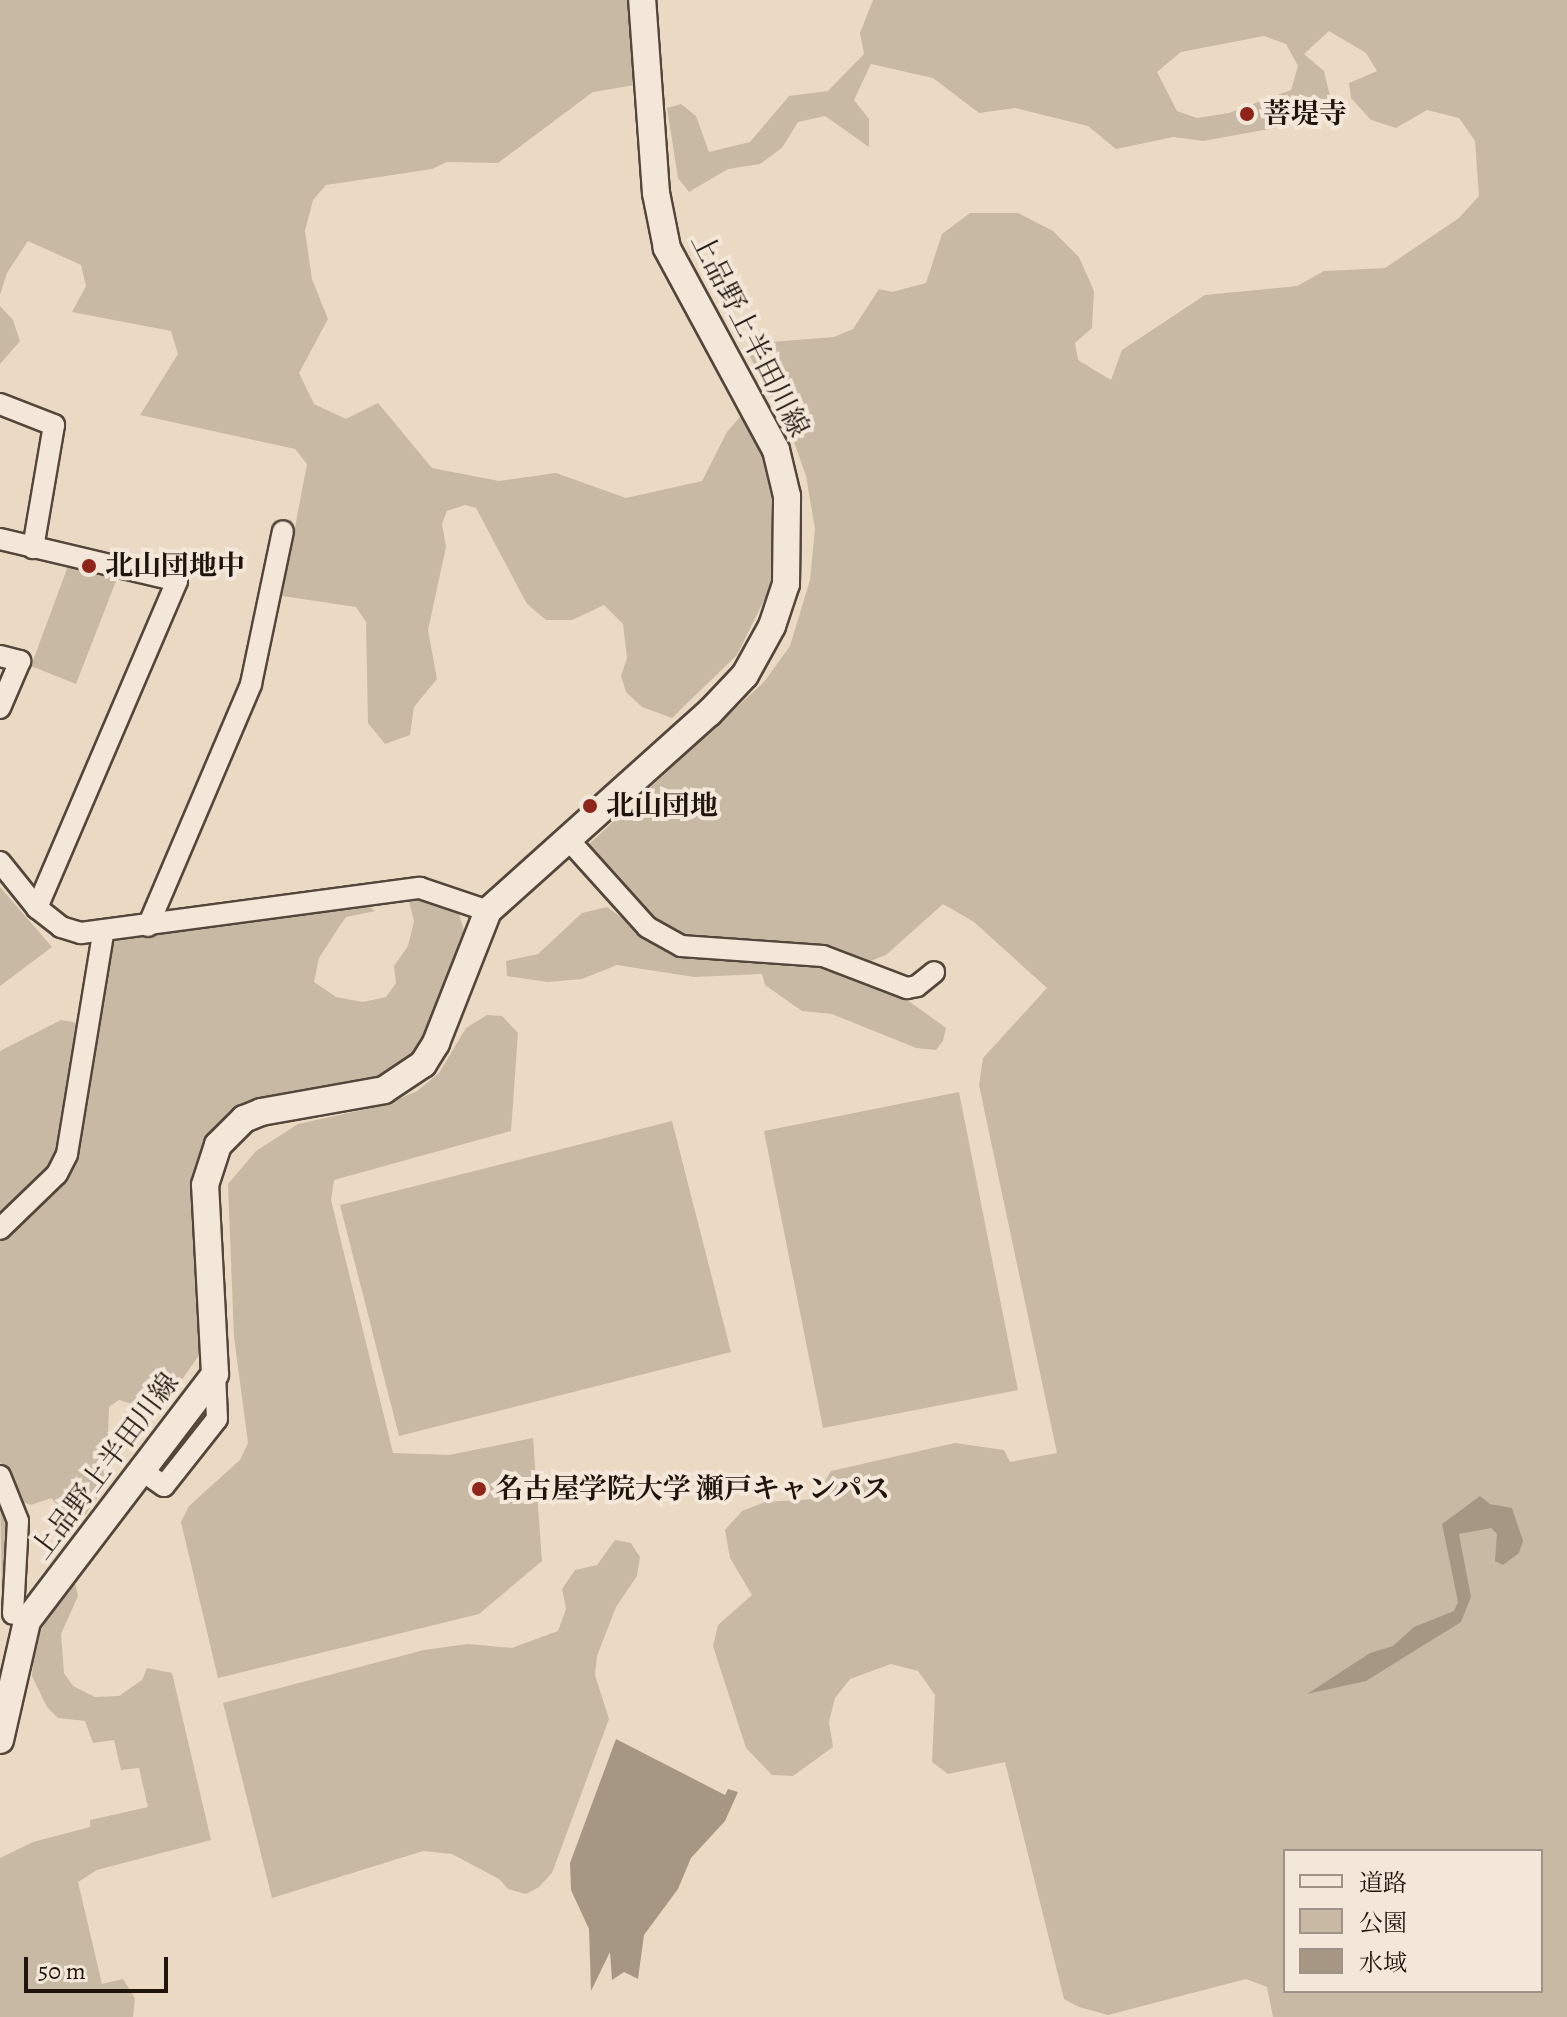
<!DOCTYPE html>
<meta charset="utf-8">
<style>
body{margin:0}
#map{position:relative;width:1567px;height:2017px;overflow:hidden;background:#ebdac3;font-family:Alegreya,"Noto Serif JP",serif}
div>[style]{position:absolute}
.green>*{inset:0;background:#c8b9a4}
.water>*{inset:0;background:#a69785}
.roads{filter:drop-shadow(2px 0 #53463a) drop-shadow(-2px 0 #53463a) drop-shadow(0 2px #53463a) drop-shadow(0 -2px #53463a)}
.minor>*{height:20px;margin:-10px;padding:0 10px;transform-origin:10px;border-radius:10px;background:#f2e7d8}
.tertiary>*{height:26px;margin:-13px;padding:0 13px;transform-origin:13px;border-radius:13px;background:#f2e7d8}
.dots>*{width:22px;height:22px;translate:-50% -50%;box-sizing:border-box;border:4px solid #f2e7d8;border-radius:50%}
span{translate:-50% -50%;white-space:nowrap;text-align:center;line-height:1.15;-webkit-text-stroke:8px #f2e7d8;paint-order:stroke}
.poi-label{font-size:28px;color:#20150c;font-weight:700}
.left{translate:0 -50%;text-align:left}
.street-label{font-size:28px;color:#20150c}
.legend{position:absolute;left:1283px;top:1849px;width:260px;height:144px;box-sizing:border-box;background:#f2e7d8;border:2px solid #9e9386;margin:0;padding:10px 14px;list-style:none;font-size:24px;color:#20150c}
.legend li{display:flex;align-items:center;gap:16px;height:40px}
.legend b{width:40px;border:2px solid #9e9386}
.scale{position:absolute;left:24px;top:1957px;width:144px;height:36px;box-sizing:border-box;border:4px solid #20150c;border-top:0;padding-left:10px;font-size:24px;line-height:28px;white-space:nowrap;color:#20150c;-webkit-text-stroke:6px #f2e7d8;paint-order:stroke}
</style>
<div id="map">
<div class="green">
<div style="clip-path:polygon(0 0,627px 0,635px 85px,593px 92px,498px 163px,447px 162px,432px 169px,326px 185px,313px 200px,305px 231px,312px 279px,328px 319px,299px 373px,314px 404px,346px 419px,378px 403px,432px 468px,499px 481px,556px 473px,626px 498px,702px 481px,727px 432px,740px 417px,746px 418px,768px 456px,775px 495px,773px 582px,737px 655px,672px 718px,642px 707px,626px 692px,621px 676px,627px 658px,623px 624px,604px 605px,572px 620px,546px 620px,527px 604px,476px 508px,465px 505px,447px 511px,442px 524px,446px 547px,428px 630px,437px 679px,414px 707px,410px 735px,385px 744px,368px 723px,366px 622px,356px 607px,282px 596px,307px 464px,295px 449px,140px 415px,178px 354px,171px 331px,72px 312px,86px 286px,81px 265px,28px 241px,7px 273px,0 295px)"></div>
<div style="clip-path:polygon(evenodd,873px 0,1567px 0,1567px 2017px,1273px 2017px,1267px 1987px,1246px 1979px,1108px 2015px,1079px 2007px,1064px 1999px,1005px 1762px,948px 1774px,932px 1762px,935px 1695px,918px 1671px,891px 1664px,850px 1679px,835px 1698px,829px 1722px,833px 1747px,793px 1776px,772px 1775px,746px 1748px,713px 1646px,718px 1625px,752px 1595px,730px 1558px,725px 1530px,742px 1511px,765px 1502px,815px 1499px,831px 1471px,955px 1443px,1004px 1450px,1010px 1462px,1057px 1453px,979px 1085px,983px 1058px,1047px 988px,974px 922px,943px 904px,886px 955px,868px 962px,788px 943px,688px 940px,655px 923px,586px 847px,764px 682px,790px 646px,810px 580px,815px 529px,806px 476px,793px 439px,747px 351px,759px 343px,834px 337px,853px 329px,879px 289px,892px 292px,926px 283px,942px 234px,970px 213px,1018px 213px,1053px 231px,1079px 257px,1094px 291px,1092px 328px,1075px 343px,1078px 360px,1111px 380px,1122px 350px,1205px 295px,1297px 286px,1324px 271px,1385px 268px,1459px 218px,1479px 196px,1475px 141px,1459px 118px,1427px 110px,1396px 128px,1371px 120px,1351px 98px,1349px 83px,1377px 71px,1366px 53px,1329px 31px,1304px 54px,1324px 71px,1331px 100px,1319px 119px,1303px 123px,1203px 141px,1173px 137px,1116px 149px,1088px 126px,1015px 108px,979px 113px,933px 78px,871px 64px,854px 100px,869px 119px,869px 147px,825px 116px,798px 122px,782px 148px,760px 164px,728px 169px,689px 192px,678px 178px,667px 108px,681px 104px,696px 116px,709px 152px,750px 142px,789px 96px,828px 91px,864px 54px,860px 33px,873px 0,1264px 36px,1286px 44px,1298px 66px,1291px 90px,1229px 113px,1197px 118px,1177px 111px,1157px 72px,1181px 52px,1264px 36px,873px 0,1285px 1851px,1541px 1851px,1541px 1991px,1285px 1991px,1285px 1851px)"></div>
<div style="clip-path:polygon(0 306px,13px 320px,20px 341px,0 364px)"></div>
<div style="clip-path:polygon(68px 566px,118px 576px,76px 684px,31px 666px)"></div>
<div style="clip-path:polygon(0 887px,52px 947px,0 986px)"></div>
<div style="clip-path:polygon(432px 900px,459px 914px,467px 940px,426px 1039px,406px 1063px,388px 1074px,256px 1102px,228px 1114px,202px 1152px,195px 1180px,200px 1354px,159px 1412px,119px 1400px,109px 1407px,107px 1462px,114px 1475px,77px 1526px,51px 1498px,31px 1505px,18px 1500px,0 1462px,0 1238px,59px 1178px,111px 939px,367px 905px,375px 911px,346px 917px,339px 927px,319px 958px,314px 982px,336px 997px,363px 1002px,386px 997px,396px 983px,394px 966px,408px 946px,414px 921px,409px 901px)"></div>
<div style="clip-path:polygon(607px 907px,655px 942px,821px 962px,899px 994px,946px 1028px,943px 1041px,936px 1050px,916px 1048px,832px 1014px,802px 1011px,765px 985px,762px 974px,694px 977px,617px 965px,582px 979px,548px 982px,507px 976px,506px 961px,538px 954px,582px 913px)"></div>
<div style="clip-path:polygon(487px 1015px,502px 1016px,518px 1033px,511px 1131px,334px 1180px,331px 1200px,393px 1453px,449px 1455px,533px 1438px,542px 1561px,479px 1614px,218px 1678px,181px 1522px,189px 1506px,240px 1460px,248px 1443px,234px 1337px,228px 1184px,256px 1151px,298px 1124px,385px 1105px,417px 1091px,439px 1073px,466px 1028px)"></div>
<div style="clip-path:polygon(61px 1020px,84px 1024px,54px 1170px,0 1221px,0 1051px)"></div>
<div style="clip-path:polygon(959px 1092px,1018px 1390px,823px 1428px,764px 1131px)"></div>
<div style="clip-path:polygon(672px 1121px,731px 1352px,399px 1436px,340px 1205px)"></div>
<div style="clip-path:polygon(0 1491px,10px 1516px,8px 1603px,2px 1606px)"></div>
<div style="clip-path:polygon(615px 1540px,631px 1543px,640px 1557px,637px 1576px,616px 1607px,597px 1656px,595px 1675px,609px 1719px,552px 1873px,539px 1887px,526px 1894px,508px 1889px,499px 1879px,452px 1854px,423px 1851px,272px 1898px,223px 1703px,424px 1650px,467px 1644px,512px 1648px,558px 1631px,566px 1609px,562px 1589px,575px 1570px,597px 1565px)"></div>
<div style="clip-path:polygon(74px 1579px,78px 1596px,61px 1634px,64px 1673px,73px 1686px,95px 1697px,119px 1696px,142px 1680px,147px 1668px,172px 1673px,211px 1840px,97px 1870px,78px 1882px,102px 1984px,123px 1979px,135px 1998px,133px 2017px,0 2017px,0 1858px,33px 1842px,90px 1827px,90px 1820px,148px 1807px,139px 1768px,121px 1770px,114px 1740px,93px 1743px,85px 1721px,58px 1718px,47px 1707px,32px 1676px,35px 1639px)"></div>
</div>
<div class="water">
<div style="clip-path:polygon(1480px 1496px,1490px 1504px,1512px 1508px,1523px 1541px,1519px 1553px,1503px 1565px,1495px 1561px,1497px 1534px,1491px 1528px,1459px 1534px,1471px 1597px,1461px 1622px,1366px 1681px,1307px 1694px,1370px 1653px,1393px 1646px,1414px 1627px,1454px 1611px,1458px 1602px,1442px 1524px)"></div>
<div style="clip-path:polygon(616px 1739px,725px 1795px,728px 1789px,738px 1792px,725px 1821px,691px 1858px,678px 1889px,644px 1935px,638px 1979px,624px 1972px,612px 1980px,610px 1952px,591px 1991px,589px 1929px,571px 1890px,570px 1863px)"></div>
</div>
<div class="roads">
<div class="minor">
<div style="left:0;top:404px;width:58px;rotate:21.3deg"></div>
<div style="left:54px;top:425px;width:125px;rotate:99.7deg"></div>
<div style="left:0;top:539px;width:182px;rotate:13.3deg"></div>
<div style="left:177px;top:581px;width:356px;rotate:113.2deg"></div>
<div style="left:0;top:656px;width:21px;rotate:14deg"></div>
<div style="left:20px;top:661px;width:51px;rotate:113.1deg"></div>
<div style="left:567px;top:838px;width:120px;rotate:48deg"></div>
<div style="left:647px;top:927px;width:39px;rotate:29deg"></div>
<div style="left:681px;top:946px;width:142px;rotate:4deg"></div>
<div style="left:823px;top:956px;width:90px;rotate:20.9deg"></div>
<div style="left:907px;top:988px;width:10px;rotate:-11deg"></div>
<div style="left:917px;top:986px;width:22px;rotate:-39deg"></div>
<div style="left:0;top:862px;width:59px;rotate:51.2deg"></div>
<div style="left:37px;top:908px;width:31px;rotate:38deg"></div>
<div style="left:61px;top:927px;width:21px;rotate:17deg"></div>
<div style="left:81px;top:933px;width:342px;rotate:-7.6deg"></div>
<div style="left:420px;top:888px;width:72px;rotate:18.7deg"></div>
<div style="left:148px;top:926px;width:263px;rotate:-66.9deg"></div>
<div style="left:251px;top:684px;width:156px;rotate:-78.2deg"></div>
<div style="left:0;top:1229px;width:79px;rotate:-44deg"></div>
<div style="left:57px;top:1174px;width:22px;rotate:-63deg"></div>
<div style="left:67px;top:1154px;width:224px;rotate:-80.7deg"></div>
<div style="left:141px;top:1470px;width:28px;rotate:35deg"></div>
<div style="left:164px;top:1486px;width:85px;rotate:-51.7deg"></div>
<div style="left:217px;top:1419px;width:45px;rotate:-92.5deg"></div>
<div style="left:0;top:1476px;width:48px;rotate:68.2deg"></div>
<div style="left:18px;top:1521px;width:93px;rotate:93.1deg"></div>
</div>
<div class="tertiary">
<div style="left:0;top:1740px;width:122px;rotate:-77.2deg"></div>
<div style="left:27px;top:1621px;width:310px;rotate:-52.7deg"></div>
<div style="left:215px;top:1374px;width:189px;rotate:-93deg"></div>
<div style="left:205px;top:1185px;width:42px;rotate:-72deg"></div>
<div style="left:218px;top:1145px;width:37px;rotate:-45deg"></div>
<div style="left:244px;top:1119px;width:18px;rotate:-22deg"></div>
<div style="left:261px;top:1112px;width:125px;rotate:-10.1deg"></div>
<div style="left:384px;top:1090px;width:47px;rotate:-33.7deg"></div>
<div style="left:423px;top:1064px;width:25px;rotate:-58deg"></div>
<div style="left:436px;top:1043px;width:142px;rotate:-68.5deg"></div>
<div style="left:488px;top:911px;width:297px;rotate:-41.9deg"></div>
<div style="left:709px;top:713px;width:52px;rotate:-46.5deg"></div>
<div style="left:745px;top:675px;width:56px;rotate:-61.1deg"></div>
<div style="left:772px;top:626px;width:44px;rotate:-71.6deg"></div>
<div style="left:786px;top:584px;width:88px;rotate:-89.3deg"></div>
<div style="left:787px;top:496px;width:47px;rotate:-103.4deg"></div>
<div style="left:776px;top:450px;width:230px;rotate:-118.4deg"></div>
<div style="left:667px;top:248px;width:56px;rotate:-101.3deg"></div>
<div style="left:656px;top:193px;width:194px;rotate:-94.1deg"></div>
</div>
</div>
<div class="dots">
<div style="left:1247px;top:114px;background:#8f2418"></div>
<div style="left:89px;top:566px;background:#8f2418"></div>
<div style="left:590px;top:806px;background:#8f2418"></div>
<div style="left:479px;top:1489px;background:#8f2418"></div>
</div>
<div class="poi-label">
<span class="left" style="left:1263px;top:114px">菩堤寺</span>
<span class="left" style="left:105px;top:566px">北山団地中</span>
<span class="left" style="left:606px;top:806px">北山団地</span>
<span class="left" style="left:495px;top:1489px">名古屋学院大学 瀬戸キャンパス</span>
</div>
<div class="street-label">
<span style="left:750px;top:335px;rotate:63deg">上品野上半田川線</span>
<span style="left:105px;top:1466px;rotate:-53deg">上品野上半田川線</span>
</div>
<ul class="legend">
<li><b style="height:10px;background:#f2e7d8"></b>道路</li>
<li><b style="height:22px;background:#c8b9a4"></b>公園</li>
<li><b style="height:22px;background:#a69785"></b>水域</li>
</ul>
<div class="scale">50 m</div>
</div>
